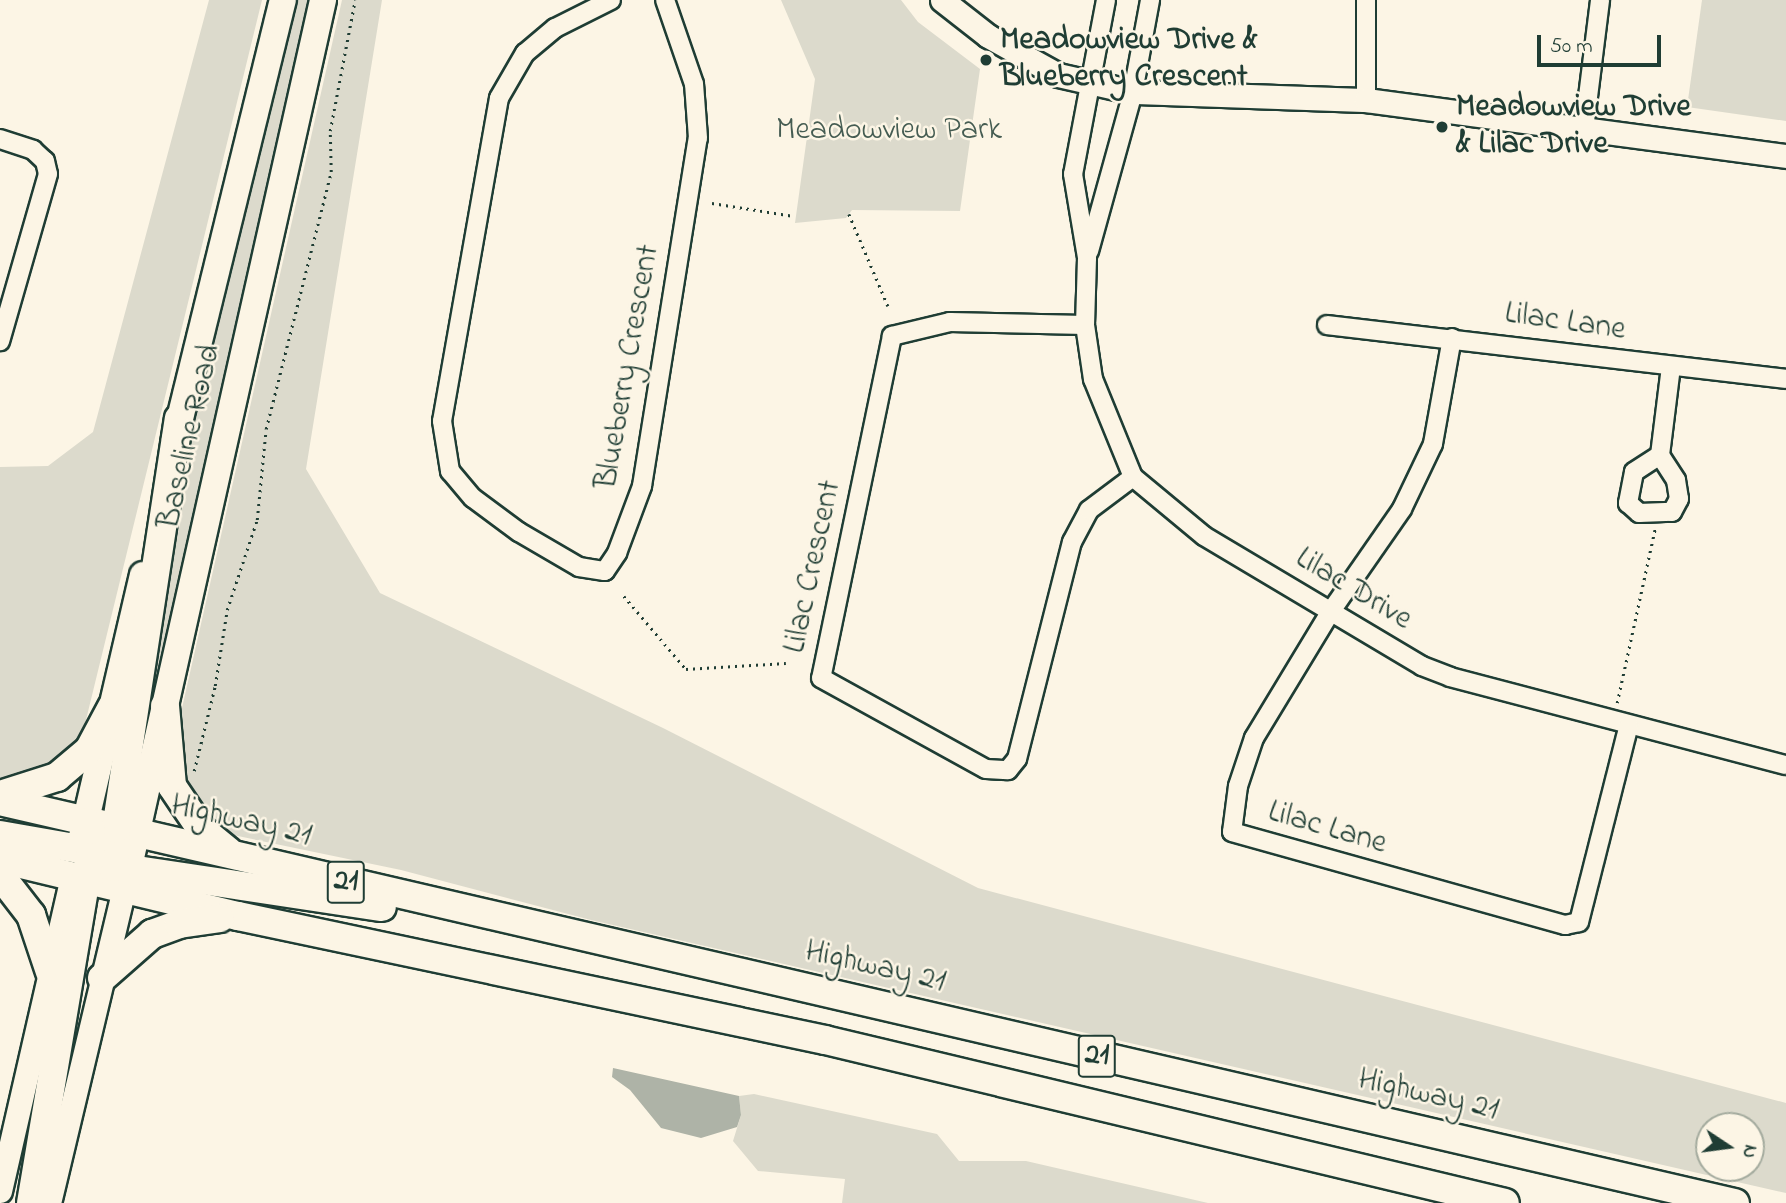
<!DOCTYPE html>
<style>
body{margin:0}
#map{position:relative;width:1786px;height:1203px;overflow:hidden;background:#fcf5e5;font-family:"Indie Flower",sans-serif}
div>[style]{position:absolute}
.green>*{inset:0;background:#dcdacc}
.water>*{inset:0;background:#aeb3a7}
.path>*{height:2.5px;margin-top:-1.25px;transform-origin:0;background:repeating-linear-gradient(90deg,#1f3d34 0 2px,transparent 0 7px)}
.roads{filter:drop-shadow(2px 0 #1f3d34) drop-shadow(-2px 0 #1f3d34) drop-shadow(0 2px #1f3d34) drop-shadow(0 -2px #1f3d34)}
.minor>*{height:18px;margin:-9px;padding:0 9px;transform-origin:9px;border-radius:9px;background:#fcf5e5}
.tertiary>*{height:23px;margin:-11.5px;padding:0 11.5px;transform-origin:11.5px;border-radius:11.5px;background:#fcf5e5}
.secondary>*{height:26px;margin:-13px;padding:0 13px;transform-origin:13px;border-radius:13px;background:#fcf5e5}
.primary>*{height:28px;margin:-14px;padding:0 14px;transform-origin:14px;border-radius:14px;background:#fcf5e5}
.dots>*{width:19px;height:19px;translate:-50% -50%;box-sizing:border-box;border:4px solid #fcf5e5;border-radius:50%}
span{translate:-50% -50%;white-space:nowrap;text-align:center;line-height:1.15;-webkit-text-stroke:5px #fcf5e5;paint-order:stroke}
.shield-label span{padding:2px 5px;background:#fcf5e5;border:2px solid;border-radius:5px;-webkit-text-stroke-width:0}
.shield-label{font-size:30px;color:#1f3d34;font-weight:700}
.poi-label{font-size:32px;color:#1f3d34;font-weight:700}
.left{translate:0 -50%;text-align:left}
.park-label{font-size:32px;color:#455c52}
.street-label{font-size:32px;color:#1f3d34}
.north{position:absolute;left:1695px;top:1112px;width:70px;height:70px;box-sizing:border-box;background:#fcf5e5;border:2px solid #a4ab9e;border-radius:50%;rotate:103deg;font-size:19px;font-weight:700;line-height:28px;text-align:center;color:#1f3d34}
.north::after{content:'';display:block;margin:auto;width:24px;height:32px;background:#1f3d34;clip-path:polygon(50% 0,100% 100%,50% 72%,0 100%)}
.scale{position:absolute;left:1537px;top:35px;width:124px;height:32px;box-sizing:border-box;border:4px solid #1f3d34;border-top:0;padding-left:9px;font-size:21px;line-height:24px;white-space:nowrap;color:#1f3d34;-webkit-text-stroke:5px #fcf5e5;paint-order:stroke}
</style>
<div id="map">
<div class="green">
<div style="clip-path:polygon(209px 0,262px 0,85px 724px,79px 739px,55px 767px,0 783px,0 467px,48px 466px,93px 432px)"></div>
<div style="clip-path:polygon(295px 0,311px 0,159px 673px,152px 672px,181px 517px,195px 405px)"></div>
<div style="clip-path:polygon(evenodd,342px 0,382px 0,306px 469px,380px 593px,663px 728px,978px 888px,1786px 1103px,1786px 1193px,591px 920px,401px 870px,233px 835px,216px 828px,178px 781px,175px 739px,342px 0,1709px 1126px,1751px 1126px,1751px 1168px,1709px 1168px,1709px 1126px)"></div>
<div style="clip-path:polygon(781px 0,901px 0,918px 22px,980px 69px,960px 211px,852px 210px,846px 218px,795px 223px,815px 79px)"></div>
<div style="clip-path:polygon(1702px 0,1786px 0,1786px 121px,1687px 107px)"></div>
<div style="clip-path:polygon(754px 1094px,937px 1134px,959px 1161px,1026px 1161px,1208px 1203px,842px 1203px,845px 1179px,758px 1171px,733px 1141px,741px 1115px,739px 1096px)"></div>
</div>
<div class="water">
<div style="clip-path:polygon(613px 1068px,739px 1096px,741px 1115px,737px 1127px,701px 1138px,661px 1128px,630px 1090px,612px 1077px)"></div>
</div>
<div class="path">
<div style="left:712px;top:203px;width:83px;rotate:9deg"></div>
<div style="left:849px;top:214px;width:100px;rotate:67deg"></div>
<div style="left:624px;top:596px;width:96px;rotate:49.7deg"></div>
<div style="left:686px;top:669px;width:100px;rotate:-3.4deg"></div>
<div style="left:1617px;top:703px;width:179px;rotate:-77.7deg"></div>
<div style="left:194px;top:771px;width:88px;rotate:-76.1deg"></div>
<div style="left:215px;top:686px;width:77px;rotate:-81deg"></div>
<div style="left:227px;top:610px;width:95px;rotate:-71.6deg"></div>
<div style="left:257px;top:520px;width:91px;rotate:-84.4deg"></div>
<div style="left:266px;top:429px;width:265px;rotate:-75.8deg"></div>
<div style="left:331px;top:172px;width:41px;rotate:-91.4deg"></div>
<div style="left:330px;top:131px;width:133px;rotate:-79.2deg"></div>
</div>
<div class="roads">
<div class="minor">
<div style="left:611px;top:0;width:63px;rotate:153.4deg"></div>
<div style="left:555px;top:28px;width:39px;rotate:140deg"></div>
<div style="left:525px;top:53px;width:52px;rotate:120deg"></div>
<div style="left:499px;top:98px;width:328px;rotate:100deg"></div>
<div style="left:442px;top:421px;width:51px;rotate:80.9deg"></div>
<div style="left:450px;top:471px;width:35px;rotate:50deg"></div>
<div style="left:473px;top:498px;width:57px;rotate:36.5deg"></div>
<div style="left:519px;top:532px;width:69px;rotate:30.3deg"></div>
<div style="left:579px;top:567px;width:26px;rotate:9deg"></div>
<div style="left:605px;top:571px;width:22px;rotate:-56deg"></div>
<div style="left:617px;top:553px;width:72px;rotate:-69.5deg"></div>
<div style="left:642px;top:486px;width:352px;rotate:-80.9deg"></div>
<div style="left:698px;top:138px;width:54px;rotate:-94.2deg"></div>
<div style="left:694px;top:84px;width:89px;rotate:-109deg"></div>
<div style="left:1106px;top:0;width:177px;rotate:100.7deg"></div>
<div style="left:1073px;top:174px;width:85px;rotate:80.5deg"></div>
<div style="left:1087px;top:258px;width:67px;rotate:91.7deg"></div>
<div style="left:1085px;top:325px;width:55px;rotate:81.6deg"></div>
<div style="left:1093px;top:379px;width:106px;rotate:67.8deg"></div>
<div style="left:1133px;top:477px;width:92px;rotate:39.7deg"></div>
<div style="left:1204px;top:536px;width:254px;rotate:30.8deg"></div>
<div style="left:1422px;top:666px;width:30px;rotate:21deg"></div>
<div style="left:1450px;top:677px;width:347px;rotate:14.7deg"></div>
<div style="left:1366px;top:100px;width:100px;rotate:-90deg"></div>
<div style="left:1584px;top:129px;width:130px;rotate:-82.9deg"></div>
<div style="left:0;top:139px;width:35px;rotate:18deg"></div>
<div style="left:33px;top:150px;width:16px;rotate:43deg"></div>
<div style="left:45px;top:161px;width:13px;rotate:77deg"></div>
<div style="left:48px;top:174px;width:174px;rotate:106deg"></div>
<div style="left:1089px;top:251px;width:165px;rotate:-74.5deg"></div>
<div style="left:1133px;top:92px;width:94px;rotate:-79.5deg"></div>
<div style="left:1085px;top:325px;width:135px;rotate:-178.7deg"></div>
<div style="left:950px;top:322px;width:60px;rotate:166.4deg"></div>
<div style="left:892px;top:336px;width:349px;rotate:101.7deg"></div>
<div style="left:821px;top:678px;width:188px;rotate:28.9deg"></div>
<div style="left:986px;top:769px;width:22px;rotate:3deg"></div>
<div style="left:1008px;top:770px;width:14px;rotate:-51deg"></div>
<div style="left:1017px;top:759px;width:224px;rotate:-75.8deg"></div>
<div style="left:1072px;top:542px;width:36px;rotate:-62deg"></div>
<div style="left:1089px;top:510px;width:55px;rotate:-36.9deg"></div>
<div style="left:1327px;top:325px;width:462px;rotate:6.7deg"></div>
<div style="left:1452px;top:338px;width:108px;rotate:100.2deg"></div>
<div style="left:1433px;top:444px;width:72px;rotate:115.5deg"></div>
<div style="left:1402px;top:509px;width:124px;rotate:124.8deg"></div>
<div style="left:1331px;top:611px;width:149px;rotate:121.2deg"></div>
<div style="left:1254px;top:738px;width:51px;rotate:108.4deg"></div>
<div style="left:1238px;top:786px;width:46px;rotate:97.4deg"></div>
<div style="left:1232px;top:832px;width:346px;rotate:15.6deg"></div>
<div style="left:1565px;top:925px;width:14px;rotate:-12deg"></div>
<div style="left:1579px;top:922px;width:203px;rotate:-75.8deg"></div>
<div style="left:1660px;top:455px;width:31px;rotate:147deg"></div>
<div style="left:1634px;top:472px;width:32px;rotate:101deg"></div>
<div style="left:1628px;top:503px;width:15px;rotate:42deg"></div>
<div style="left:1639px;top:513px;width:33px;rotate:-2deg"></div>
<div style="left:1672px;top:512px;width:15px;rotate:-62deg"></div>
<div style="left:1679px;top:499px;width:19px;rotate:-99deg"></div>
<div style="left:1676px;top:480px;width:30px;rotate:-123deg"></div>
<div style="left:1660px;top:455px;width:89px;rotate:-82.9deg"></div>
</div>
<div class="tertiary">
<div style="left:942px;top:0;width:58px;rotate:38deg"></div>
<div style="left:988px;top:36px;width:80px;rotate:29.1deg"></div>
<div style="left:1058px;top:75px;width:77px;rotate:12.8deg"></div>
<div style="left:1133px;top:92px;width:233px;rotate:2deg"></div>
<div style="left:1366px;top:100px;width:424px;rotate:7.6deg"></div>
<div style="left:0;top:1191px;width:322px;rotate:-77.1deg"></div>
<div style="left:49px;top:1203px;width:323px;rotate:-76.6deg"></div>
</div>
<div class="secondary">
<div style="left:175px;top:439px;width:452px;rotate:-76.2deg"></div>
<div style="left:81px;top:841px;width:273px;rotate:-76.9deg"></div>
<div style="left:124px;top:889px;width:911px;rotate:-77.38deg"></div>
</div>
<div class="primary">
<div style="left:165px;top:706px;width:80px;rotate:85deg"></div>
<div style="left:172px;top:786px;width:52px;rotate:56deg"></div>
<div style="left:201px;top:829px;width:35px;rotate:39deg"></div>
<div style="left:0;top:795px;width:60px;rotate:-17.5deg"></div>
<div style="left:57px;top:777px;width:42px;rotate:-40.2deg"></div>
<div style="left:89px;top:750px;width:49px;rotate:-61.9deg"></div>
<div style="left:0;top:801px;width:1781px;rotate:13.05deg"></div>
<div style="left:0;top:835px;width:80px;rotate:10deg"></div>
<div style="left:79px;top:849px;width:30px;rotate:-4deg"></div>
<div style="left:0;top:859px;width:245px;rotate:13.5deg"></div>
<div style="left:238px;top:916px;width:600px;rotate:11.93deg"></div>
<div style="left:825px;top:1040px;width:699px;rotate:13.48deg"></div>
<div style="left:97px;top:864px;width:288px;rotate:8.6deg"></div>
<div style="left:0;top:875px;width:51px;rotate:52.2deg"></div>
<div style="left:31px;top:915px;width:60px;rotate:71.6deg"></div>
<div style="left:124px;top:889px;width:10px;rotate:-135deg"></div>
<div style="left:117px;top:882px;width:15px;rotate:-101deg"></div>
<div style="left:114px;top:867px;width:38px;rotate:-87deg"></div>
<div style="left:116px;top:829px;width:415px;rotate:-81.3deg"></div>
<div style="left:102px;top:978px;width:67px;rotate:-41.3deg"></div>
<div style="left:152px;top:934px;width:29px;rotate:-20deg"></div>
<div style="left:179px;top:924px;width:41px;rotate:-8.3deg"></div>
<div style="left:31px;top:1203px;width:359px;rotate:-80.4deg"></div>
<div style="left:91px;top:849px;width:19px;rotate:-90deg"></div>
<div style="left:91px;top:830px;width:9px;rotate:-122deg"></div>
</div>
</div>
<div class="dots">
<div style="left:986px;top:60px;background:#1f3d34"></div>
<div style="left:1442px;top:127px;background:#1f3d34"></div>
</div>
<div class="shield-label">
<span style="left:346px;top:882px">21</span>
<span style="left:1097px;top:1056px">21</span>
</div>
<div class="poi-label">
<span class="left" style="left:1000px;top:60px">Meadowview Drive &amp;<br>Blueberry Crescent</span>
<span class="left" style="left:1456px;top:127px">Meadowview Drive<br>&amp; Lilac Drive</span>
</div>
<div class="park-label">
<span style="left:889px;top:131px">Meadowview Park</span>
</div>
<div class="street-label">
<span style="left:1565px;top:323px;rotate:8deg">Lilac Lane</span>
<span style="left:629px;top:367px;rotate:-80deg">Blueberry Crescent</span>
<span style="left:191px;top:437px;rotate:-77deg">Baseline Road</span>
<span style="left:814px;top:567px;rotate:-78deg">Lilac Crescent</span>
<span style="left:1353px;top:590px;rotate:31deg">Lilac Drive</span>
<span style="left:241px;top:822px;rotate:13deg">Highway 21</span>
<span style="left:1327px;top:829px;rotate:16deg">Lilac Lane</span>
<span style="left:875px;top:968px;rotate:13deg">Highway 21</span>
<span style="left:1428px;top:1096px;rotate:13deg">Highway 21</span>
</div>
<div class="north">N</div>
<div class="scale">50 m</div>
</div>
